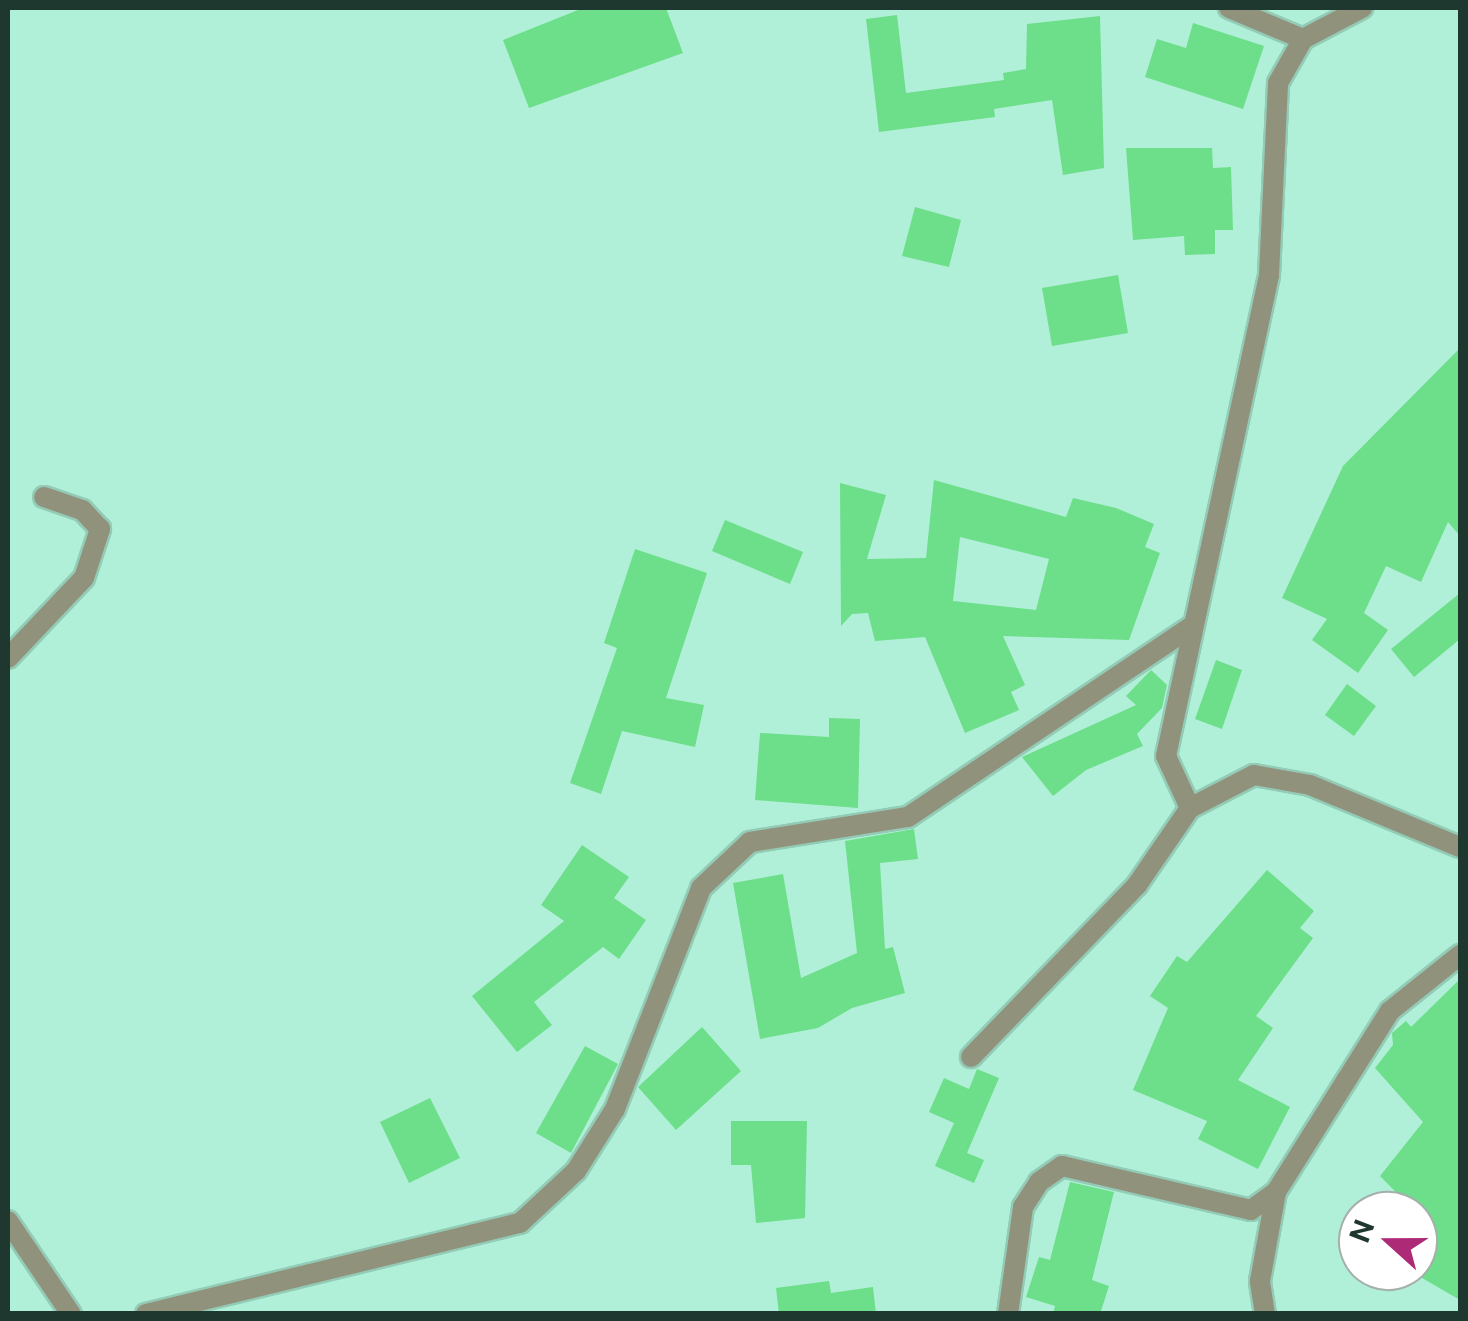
<!DOCTYPE html>
<style>
body{margin:0}
#map{position:relative;width:1468px;height:1321px;overflow:hidden;background:#b0f0d8;font-family:"Public Sans",sans-serif}
div>[style]{position:absolute}
.building>*{inset:0;background:#6dde89}
.roads{filter:drop-shadow(2px 0 #93cbb6) drop-shadow(-2px 0 #93cbb6) drop-shadow(0 2px #93cbb6) drop-shadow(0 -2px #93cbb6)}
.street>*{height:20px;margin:-10px;padding:0 10px;transform-origin:10px;border-radius:10px;background:#91927c}
span{translate:-50% -50%;white-space:nowrap;text-align:center;line-height:1.15;-webkit-text-stroke:9px #fff;paint-order:stroke}
.frame{position:absolute;inset:0;border:10px solid #1e382f;pointer-events:none}
.north{position:absolute;left:1338px;top:1191px;width:100px;height:100px;box-sizing:border-box;background:#fff;border:2px solid #a5afac;border-radius:50%;rotate:291deg;font-size:28px;font-weight:700;line-height:40px;text-align:center;color:#1e382f}
.north::after{content:'';display:block;margin:auto;width:35px;height:45px;background:#ad2b76;clip-path:polygon(50% 0,100% 100%,50% 72%,0 100%)}
</style>
<div id="map">
<div class="building">
<div style="clip-path:polygon(583px 8px,666px 8px,683px 53px,529px 108px,503px 40px)"></div>
<div style="clip-path:polygon(897px 15px,906px 93px,1004px 80px,1003px 73px,1026px 69px,1027px 24px,1100px 16px,1104px 168px,1063px 175px,1052px 100px,994px 109px,995px 117px,879px 132px,866px 19px)"></div>
<div style="clip-path:polygon(1193px 23px,1264px 46px,1243px 109px,1145px 77px,1157px 39px,1186px 48px)"></div>
<div style="clip-path:polygon(1126px 148px,1212px 148px,1213px 168px,1231px 167px,1233px 230px,1215px 230px,1215px 254px,1185px 255px,1184px 236px,1133px 240px)"></div>
<div style="clip-path:polygon(915px 207px,961px 220px,949px 267px,902px 256px)"></div>
<div style="clip-path:polygon(1118px 275px,1128px 333px,1052px 346px,1042px 288px)"></div>
<div style="clip-path:polygon(1460px 348px,1460px 536px,1448px 522px,1421px 582px,1386px 566px,1364px 613px,1388px 630px,1358px 673px,1312px 640px,1327px 619px,1282px 598px,1343px 466px)"></div>
<div style="clip-path:polygon(evenodd,934px 480px,1066px 517px,1073px 498px,1116px 508px,1154px 524px,1145px 547px,1160px 553px,1129px 640px,1003px 636px,1025px 685px,1011px 692px,1019px 710px,965px 733px,925px 637px,875px 641px,868px 613px,852px 614px,841px 626px,840px 483px,886px 495px,867px 559px,926px 558px,934px 480px,960px 537px,1049px 559px,1036px 610px,953px 601px,960px 537px)"></div>
<div style="clip-path:polygon(725px 520px,803px 552px,790px 584px,712px 551px)"></div>
<div style="clip-path:polygon(635px 549px,707px 573px,666px 698px,704px 705px,695px 747px,622px 731px,601px 794px,570px 783px,617px 648px,604px 643px)"></div>
<div style="clip-path:polygon(1460px 593px,1460px 639px,1414px 677px,1391px 649px)"></div>
<div style="clip-path:polygon(1216px 660px,1242px 670px,1222px 729px,1195px 719px)"></div>
<div style="clip-path:polygon(1151px 670px,1167px 685px,1162px 708px,1137px 734px,1143px 746px,1086px 770px,1053px 796px,1022px 757px,1136px 705px,1126px 696px)"></div>
<div style="clip-path:polygon(1347px 684px,1376px 706px,1354px 736px,1325px 715px)"></div>
<div style="clip-path:polygon(829px 718px,860px 719px,858px 808px,755px 800px,760px 733px,829px 737px)"></div>
<div style="clip-path:polygon(914px 829px,918px 859px,880px 863px,885px 949px,893px 947px,905px 993px,852px 1008px,818px 1028px,760px 1039px,733px 883px,783px 874px,801px 978px,857px 953px,845px 841px)"></div>
<div style="clip-path:polygon(582px 845px,629px 877px,614px 898px,646px 920px,619px 959px,603px 947px,534px 1002px,552px 1025px,517px 1052px,472px 996px,564px 921px,541px 905px)"></div>
<div style="clip-path:polygon(1267px 870px,1314px 911px,1300px 928px,1313px 938px,1256px 1016px,1273px 1028px,1238px 1080px,1290px 1107px,1258px 1169px,1198px 1139px,1207px 1121px,1133px 1090px,1168px 1008px,1150px 996px,1177px 956px,1187px 962px)"></div>
<div style="clip-path:polygon(1460px 979px,1460px 1300px,1410px 1271px,1418px 1271px,1433px 1230px,1380px 1176px,1423px 1122px,1375px 1068px,1393px 1045px,1392px 1033px,1406px 1021px,1411px 1027px)"></div>
<div style="clip-path:polygon(702px 1027px,741px 1071px,676px 1130px,638px 1087px)"></div>
<div style="clip-path:polygon(585px 1046px,618px 1064px,571px 1153px,536px 1133px)"></div>
<div style="clip-path:polygon(977px 1069px,999px 1078px,967px 1153px,984px 1160px,974px 1183px,935px 1166px,954px 1123px,929px 1112px,944px 1078px,969px 1089px)"></div>
<div style="clip-path:polygon(430px 1098px,460px 1158px,409px 1183px,380px 1122px)"></div>
<div style="clip-path:polygon(731px 1121px,807px 1121px,805px 1218px,756px 1223px,751px 1165px,731px 1165px)"></div>
<div style="clip-path:polygon(1070px 1182px,1114px 1192px,1092px 1280px,1109px 1286px,1100px 1314px,1053px 1314px,1055px 1306px,1026px 1297px,1039px 1257px,1050px 1260px)"></div>
<div style="clip-path:polygon(829px 1281px,831px 1293px,873px 1287px,876px 1314px,779px 1314px,776px 1288px)"></div>
</div>
<div class="roads">
<div class="street">
<div style="left:1229px;top:8px;width:80px;rotate:22.7deg"></div>
<div style="left:8px;top:658px;width:110px;rotate:-46.5deg"></div>
<div style="left:84px;top:578px;width:52px;rotate:-71.9deg"></div>
<div style="left:100px;top:529px;width:26px;rotate:-133deg"></div>
<div style="left:82px;top:510px;width:40px;rotate:-161.1deg"></div>
<div style="left:1190px;top:808px;width:57px;rotate:-114.8deg"></div>
<div style="left:1166px;top:756px;width:492px;rotate:-77.9deg"></div>
<div style="left:1269px;top:275px;width:192px;rotate:-87.3deg"></div>
<div style="left:1278px;top:83px;width:51px;rotate:-60.4deg"></div>
<div style="left:1303px;top:39px;width:67px;rotate:-27.7deg"></div>
<div style="left:971px;top:1057px;width:239px;rotate:-46deg"></div>
<div style="left:1137px;top:885px;width:93px;rotate:-55.5deg"></div>
<div style="left:1190px;top:808px;width:72px;rotate:-27.3deg"></div>
<div style="left:1254px;top:775px;width:57px;rotate:10.1deg"></div>
<div style="left:1310px;top:785px;width:162px;rotate:22.5deg"></div>
<div style="left:8px;top:1221px;width:112px;rotate:55.9deg"></div>
<div style="left:146px;top:1314px;width:385px;rotate:-13.7deg"></div>
<div style="left:520px;top:1223px;width:76px;rotate:-42.9deg"></div>
<div style="left:576px;top:1171px;width:73px;rotate:-57.8deg"></div>
<div style="left:615px;top:1109px;width:237px;rotate:-68.7deg"></div>
<div style="left:701px;top:888px;width:67px;rotate:-43.2deg"></div>
<div style="left:750px;top:842px;width:160px;rotate:-9deg"></div>
<div style="left:908px;top:817px;width:342px;rotate:-33.9deg"></div>
<div style="left:1008px;top:1314px;width:108px;rotate:-82deg"></div>
<div style="left:1023px;top:1207px;width:30px;rotate:-57deg"></div>
<div style="left:1039px;top:1182px;width:28px;rotate:-35deg"></div>
<div style="left:1062px;top:1166px;width:194px;rotate:13.1deg"></div>
<div style="left:1251px;top:1210px;width:31px;rotate:-36deg"></div>
<div style="left:1276px;top:1192px;width:214px;rotate:-57.8deg"></div>
<div style="left:1390px;top:1011px;width:90px;rotate:-38.7deg"></div>
<div style="left:1265px;top:1314px;width:33px;rotate:-99deg"></div>
<div style="left:1260px;top:1281px;width:90px;rotate:-79.8deg"></div>
</div>
</div>
<div class="frame"></div>
<div class="north">N</div>
</div>
